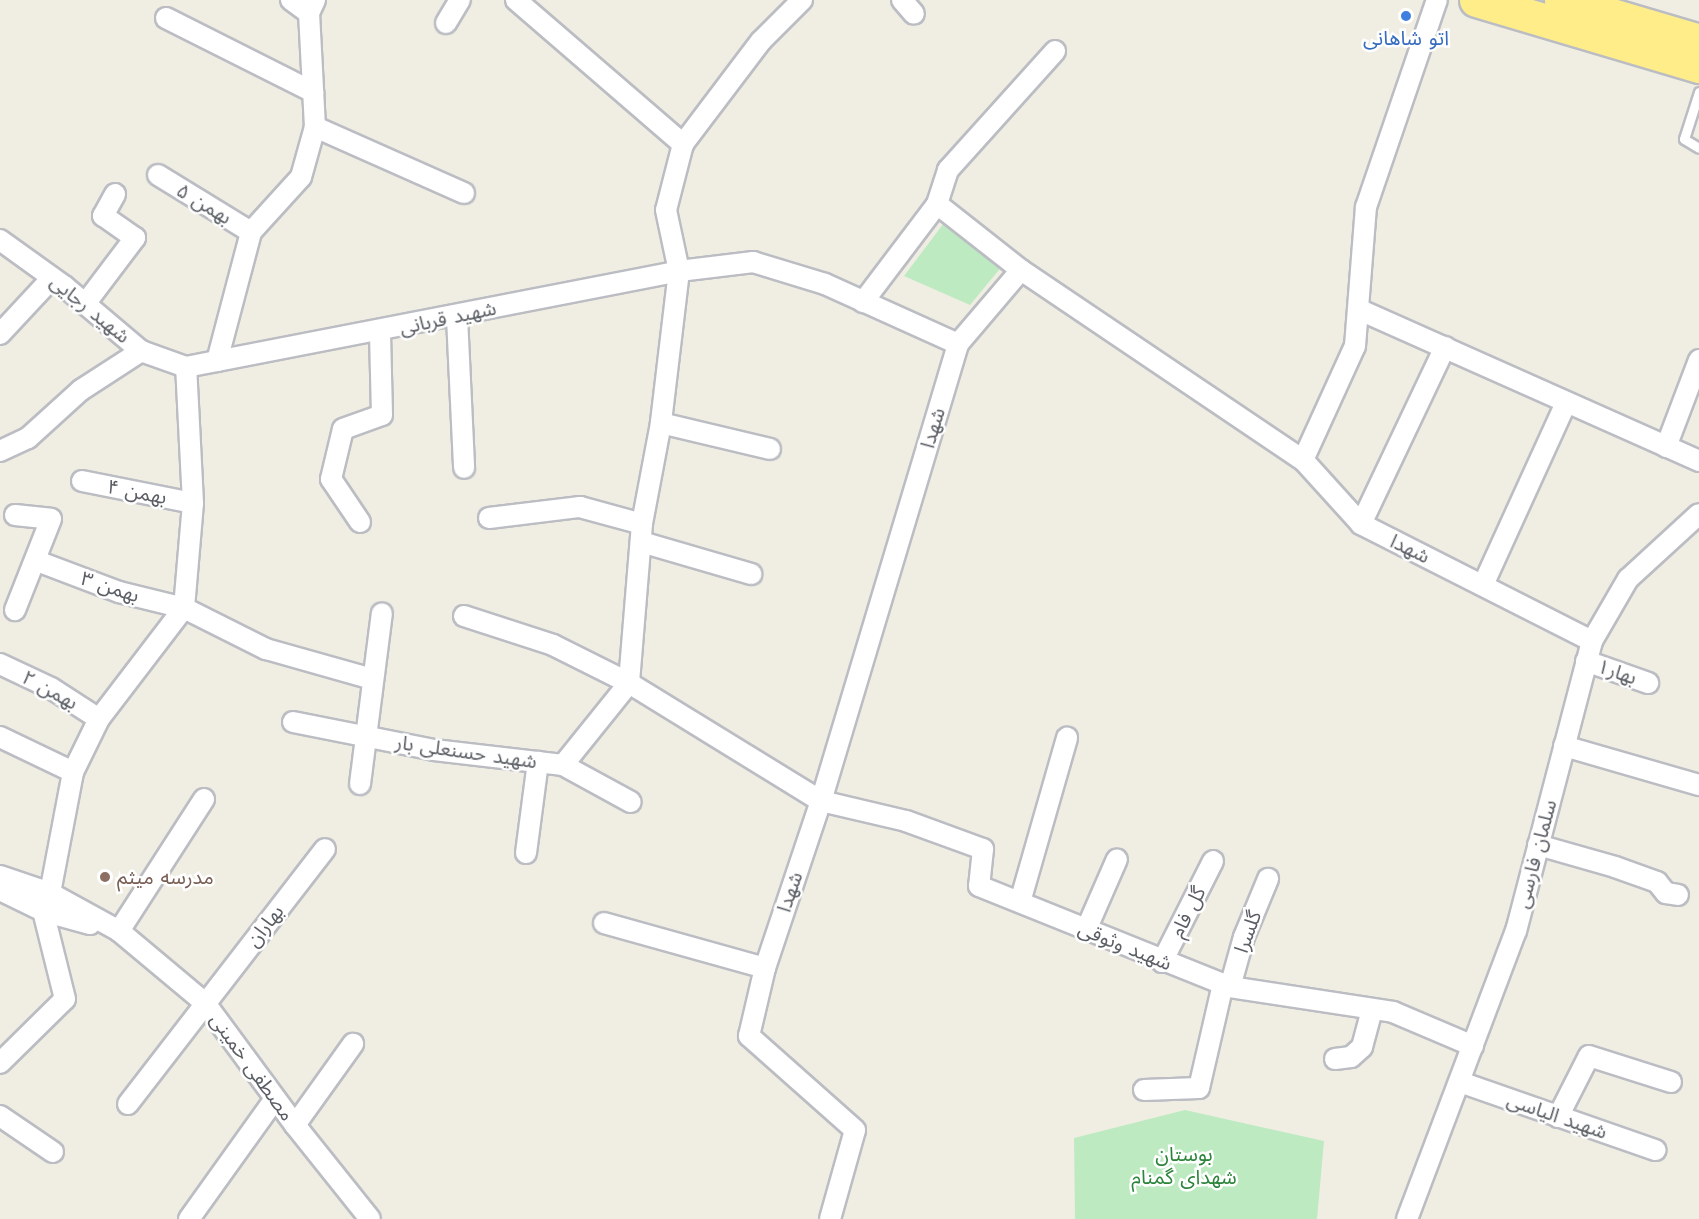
<!DOCTYPE html>
<meta charset="utf-8">
<style>
body{margin:0}
#map{position:relative;width:1699px;height:1219px;overflow:hidden;background:#f0eee3;font-family:"Work Sans","Noto Sans Arabic",sans-serif}
div>[style]{position:absolute}
.green>*{inset:0;background:#bdeac1}
.roads{filter:drop-shadow(2px 0 #bbbdc3) drop-shadow(-2px 0 #bbbdc3) drop-shadow(0 2px #bbbdc3) drop-shadow(0 -2px #bbbdc3)}
.lane>*{height:9px;margin:-4.5px;padding:0 4.5px;transform-origin:4.5px;border-radius:4.5px;background:#fff}
.street>*{height:20px;margin:-10px;padding:0 10px;transform-origin:10px;border-radius:10px;background:#fff}
.highway>*{height:33px;margin:-16.5px;padding:0 16.5px;transform-origin:16.5px;border-radius:16.5px;background:#ffed8a}
.dots>*{width:16px;height:16px;translate:-50% -50%;box-sizing:border-box;border:3px solid #fff;border-radius:50%}
span{translate:-50% -50%;white-space:nowrap;text-align:center;line-height:1.15;-webkit-text-stroke:5px #fff;paint-order:stroke}
.shop-label{font-size:20px;color:#366cbe}
.street-label{font-size:20px;color:#5b5f65}
.education-label{font-size:20px;color:#785e54}
.left{translate:0 -50%;text-align:left}
.park-label{font-size:20px;color:#2b8439}
</style>
<div id="map">
<div class="green">
<div style="clip-path:polygon(953px 211px,1008px 259px,970px 305px,904px 276px)"></div>
<div style="clip-path:polygon(1185px 1110px,1324px 1141px,1317px 1219px,1075px 1219px,1074px 1138px)"></div>
</div>
<div class="roads">
<div class="lane">
<div style="left:1699px;top:92px;width:49px;rotate:107.7deg"></div>
<div style="left:1684px;top:139px;width:17px;rotate:31deg"></div>
</div>
<div class="street">
<div style="left:291px;top:0;width:22px;rotate:36deg"></div>
<div style="left:516px;top:0;width:221px;rotate:40.8deg"></div>
<div style="left:683px;top:144px;width:68px;rotate:104.4deg"></div>
<div style="left:666px;top:210px;width:62px;rotate:78deg"></div>
<div style="left:679px;top:271px;width:153px;rotate:96.8deg"></div>
<div style="left:661px;top:423px;width:103px;rotate:100.7deg"></div>
<div style="left:642px;top:524px;width:160px;rotate:94.7deg"></div>
<div style="left:629px;top:683px;width:225px;rotate:31.6deg"></div>
<div style="left:821px;top:801px;width:87px;rotate:13.2deg"></div>
<div style="left:906px;top:821px;width:82px;rotate:20deg"></div>
<div style="left:983px;top:849px;width:37px;rotate:96deg"></div>
<div style="left:979px;top:886px;width:271px;rotate:21.9deg"></div>
<div style="left:1230px;top:987px;width:165px;rotate:8.7deg"></div>
<div style="left:1393px;top:1012px;width:87px;rotate:23deg"></div>
<div style="left:902px;top:0;width:18px;rotate:49deg"></div>
<div style="left:166px;top:18px;width:165px;rotate:26.7deg"></div>
<div style="left:446px;top:23px;width:27px;rotate:-59deg"></div>
<div style="left:315px;top:127px;width:163px;rotate:23.9deg"></div>
<div style="left:683px;top:144px;width:129px;rotate:-52.9deg"></div>
<div style="left:761px;top:41px;width:58px;rotate:-45deg"></div>
<div style="left:158px;top:175px;width:109px;rotate:31.5deg"></div>
<div style="left:0;top:240px;width:79px;rotate:35.7deg"></div>
<div style="left:64px;top:286px;width:101px;rotate:40.2deg"></div>
<div style="left:141px;top:351px;width:48px;rotate:19.6deg"></div>
<div style="left:1021px;top:270px;width:107px;rotate:-141.8deg"></div>
<div style="left:937px;top:204px;width:36px;rotate:-72deg"></div>
<div style="left:948px;top:170px;width:160px;rotate:-48deg"></div>
<div style="left:863px;top:302px;width:123px;rotate:-52.9deg"></div>
<div style="left:85px;top:304px;width:83px;rotate:-52.9deg"></div>
<div style="left:135px;top:238px;width:39px;rotate:-145deg"></div>
<div style="left:103px;top:216px;width:25px;rotate:-61deg"></div>
<div style="left:1360px;top:310px;width:371px;rotate:24deg"></div>
<div style="left:457px;top:317px;width:151px;rotate:87.3deg"></div>
<div style="left:0;top:334px;width:76px;rotate:-47.1deg"></div>
<div style="left:217px;top:361px;width:471px;rotate:-11deg"></div>
<div style="left:679px;top:271px;width:75px;rotate:-6.9deg"></div>
<div style="left:753px;top:262px;width:75px;rotate:17deg"></div>
<div style="left:825px;top:284px;width:146px;rotate:24.3deg"></div>
<div style="left:661px;top:423px;width:112px;rotate:13.4deg"></div>
<div style="left:1666px;top:447px;width:93px;rotate:-69.2deg"></div>
<div style="left:0;top:451px;width:31px;rotate:-25deg"></div>
<div style="left:28px;top:438px;width:72px;rotate:-42.2deg"></div>
<div style="left:81px;top:390px;width:72px;rotate:-33deg"></div>
<div style="left:1303px;top:460px;width:125px;rotate:-65.5deg"></div>
<div style="left:1355px;top:346px;width:139px;rotate:-85.5deg"></div>
<div style="left:1366px;top:207px;width:219px;rotate:-71.1deg"></div>
<div style="left:82px;top:481px;width:113px;rotate:11.2deg"></div>
<div style="left:15px;top:515px;width:36px;rotate:6deg"></div>
<div style="left:51px;top:519px;width:98px;rotate:111.6deg"></div>
<div style="left:489px;top:518px;width:92px;rotate:-6.9deg"></div>
<div style="left:580px;top:507px;width:64px;rotate:15.3deg"></div>
<div style="left:360px;top:522px;width:52px;rotate:-124deg"></div>
<div style="left:331px;top:479px;width:51px;rotate:-76.5deg"></div>
<div style="left:343px;top:429px;width:41px;rotate:-19.7deg"></div>
<div style="left:382px;top:415px;width:83px;rotate:-91.4deg"></div>
<div style="left:1361px;top:524px;width:196px;rotate:-64.6deg"></div>
<div style="left:641px;top:542px;width:115px;rotate:16.2deg"></div>
<div style="left:37px;top:561px;width:88px;rotate:20.7deg"></div>
<div style="left:119px;top:592px;width:67px;rotate:13.8deg"></div>
<div style="left:184px;top:608px;width:92px;rotate:26.6deg"></div>
<div style="left:266px;top:649px;width:110px;rotate:15.8deg"></div>
<div style="left:1483px;top:585px;width:200px;rotate:-65.5deg"></div>
<div style="left:464px;top:616px;width:94px;rotate:18deg"></div>
<div style="left:553px;top:645px;width:85px;rotate:26.6deg"></div>
<div style="left:629px;top:683px;width:105px;rotate:128.8deg"></div>
<div style="left:1586px;top:661px;width:66px;rotate:19.5deg"></div>
<div style="left:0;top:664px;width:56px;rotate:25.2deg"></div>
<div style="left:51px;top:688px;width:57px;rotate:32.9deg"></div>
<div style="left:293px;top:722px;width:144px;rotate:11.2deg"></div>
<div style="left:434px;top:750px;width:130px;rotate:6.6deg"></div>
<div style="left:563px;top:765px;width:77px;rotate:28.6deg"></div>
<div style="left:0;top:737px;width:81px;rotate:25.6deg"></div>
<div style="left:1564px;top:746px;width:141px;rotate:16.1deg"></div>
<div style="left:360px;top:784px;width:172px;rotate:-82.7deg"></div>
<div style="left:1538px;top:845px;width:80px;rotate:15.9deg"></div>
<div style="left:1615px;top:867px;width:45px;rotate:19.7deg"></div>
<div style="left:1657px;top:882px;width:14px;rotate:51deg"></div>
<div style="left:1666px;top:893px;width:12px;rotate:9deg"></div>
<div style="left:526px;top:853px;width:92px;rotate:-82.5deg"></div>
<div style="left:0;top:876px;width:53px;rotate:18.8deg"></div>
<div style="left:50px;top:893px;width:79px;rotate:28.8deg"></div>
<div style="left:119px;top:931px;width:112px;rotate:39.9deg"></div>
<div style="left:205px;top:1003px;width:152px;rotate:53.6deg"></div>
<div style="left:295px;top:1125px;width:120px;rotate:51.4deg"></div>
<div style="left:0;top:890px;width:48px;rotate:26deg"></div>
<div style="left:43px;top:911px;width:49px;rotate:15.5deg"></div>
<div style="left:1020px;top:902px;width:171px;rotate:-74deg"></div>
<div style="left:604px;top:923px;width:167px;rotate:15.6deg"></div>
<div style="left:1086px;top:930px;width:77px;rotate:-66.4deg"></div>
<div style="left:119px;top:931px;width:157px;rotate:-57.2deg"></div>
<div style="left:1162px;top:962px;width:113px;rotate:-63.2deg"></div>
<div style="left:1230px;top:987px;width:52px;rotate:-74.4deg"></div>
<div style="left:1244px;top:937px;width:63px;rotate:-67.5deg"></div>
<div style="left:1335px;top:1059px;width:16px;rotate:-7deg"></div>
<div style="left:1351px;top:1057px;width:15px;rotate:-42deg"></div>
<div style="left:1362px;top:1047px;width:39px;rotate:-75deg"></div>
<div style="left:0;top:1063px;width:91px;rotate:-44.6deg"></div>
<div style="left:65px;top:999px;width:91px;rotate:-104deg"></div>
<div style="left:43px;top:911px;width:19px;rotate:-69deg"></div>
<div style="left:50px;top:893px;width:123px;rotate:-79.2deg"></div>
<div style="left:73px;top:772px;width:59px;rotate:-63.9deg"></div>
<div style="left:99px;top:719px;width:140px;rotate:-52.6deg"></div>
<div style="left:184px;top:608px;width:105px;rotate:-85.1deg"></div>
<div style="left:193px;top:503px;width:136px;rotate:-92.9deg"></div>
<div style="left:186px;top:367px;width:32px;rotate:-11deg"></div>
<div style="left:217px;top:361px;width:133px;rotate:-75.2deg"></div>
<div style="left:251px;top:232px;width:74px;rotate:-47.7deg"></div>
<div style="left:301px;top:177px;width:52px;rotate:-74.4deg"></div>
<div style="left:315px;top:127px;width:114px;rotate:-93deg"></div>
<div style="left:309px;top:13px;width:14px;rotate:-65deg"></div>
<div style="left:1460px;top:1082px;width:207px;rotate:19.2deg"></div>
<div style="left:1144px;top:1090px;width:55px;rotate:-2.1deg"></div>
<div style="left:1199px;top:1088px;width:107px;rotate:-77deg"></div>
<div style="left:128px;top:1104px;width:322px;rotate:-52.3deg"></div>
<div style="left:0;top:1116px;width:64px;rotate:34.2deg"></div>
<div style="left:1558px;top:1117px;width:68px;rotate:-63.1deg"></div>
<div style="left:1589px;top:1056px;width:86px;rotate:17.6deg"></div>
<div style="left:295px;top:1125px;width:100px;rotate:-54.4deg"></div>
<div style="left:189px;top:1219px;width:148px;rotate:-54.4deg"></div>
<div style="left:830px;top:1219px;width:92px;rotate:-74.3deg"></div>
<div style="left:855px;top:1130px;width:142px;rotate:-138.4deg"></div>
<div style="left:749px;top:1036px;width:70px;rotate:-76.8deg"></div>
<div style="left:765px;top:968px;width:176px;rotate:-71.5deg"></div>
<div style="left:821px;top:801px;width:477px;rotate:-73.3deg"></div>
<div style="left:958px;top:344px;width:97px;rotate:-49.6deg"></div>
<div style="left:1021px;top:270px;width:340px;rotate:34deg"></div>
<div style="left:1303px;top:460px;width:86px;rotate:47.8deg"></div>
<div style="left:1361px;top:524px;width:259px;rotate:26.9deg"></div>
<div style="left:1407px;top:1219px;width:308px;rotate:-69.3deg"></div>
<div style="left:1516px;top:931px;width:300px;rotate:-75.3deg"></div>
<div style="left:1592px;top:641px;width:72px;rotate:-59.9deg"></div>
<div style="left:1628px;top:579px;width:96px;rotate:-42.5deg"></div>
</div>
<div class="highway">
<div style="left:1476px;top:0;width:233px;rotate:16.5deg"></div>
<div style="left:1561px;top:0;width:144px;rotate:16.5deg"></div>
</div>
</div>
<div class="dots">
<div style="left:1406px;top:16px;background:#3f7fe0"></div>
<div style="left:105px;top:877px;background:#8d6e63"></div>
</div>
<div class="shop-label">
<span style="left:1406px;top:38px">اتو شاهانی</span>
</div>
<div class="street-label">
<span style="left:204px;top:204px;rotate:31deg">بهمن ۵</span>
<span style="left:90px;top:309px;rotate:39deg">شهید رجایی</span>
<span style="left:448px;top:318px;rotate:-12deg">شهید قربانی</span>
<span style="left:933px;top:428px;rotate:-73deg">شهدا</span>
<span style="left:137px;top:492px;rotate:11deg">بهمن ۴</span>
<span style="left:1410px;top:549px;rotate:26deg">شهدا</span>
<span style="left:110px;top:587px;rotate:18deg">بهمن ۳</span>
<span style="left:1617px;top:672px;rotate:19deg">بهار۱</span>
<span style="left:50px;top:690px;rotate:29deg">بهمن ۲</span>
<span style="left:466px;top:752px;rotate:8deg">شهید حسنعلی بار</span>
<span style="left:1536px;top:854px;rotate:-75deg">سلمان فارسی</span>
<span style="left:790px;top:892px;rotate:-71deg">شهدا</span>
<span style="left:1188px;top:912px;rotate:-63deg">گل فام</span>
<span style="left:265px;top:926px;rotate:-52deg">بهاران</span>
<span style="left:1248px;top:932px;rotate:-70deg">گلسرا</span>
<span style="left:1125px;top:946px;rotate:22deg">شهید وثوقی</span>
<span style="left:252px;top:1067px;rotate:54deg">مصطفی خمینی</span>
<span style="left:1557px;top:1116px;rotate:19deg">شهید الیاسی</span>
</div>
<div class="education-label">
<span class="left" style="left:117px;top:877px">مدرسه میثم</span>
</div>
<div class="park-label">
<span style="left:1184px;top:1166px">بوستان<br>شهدای گمنام</span>
</div>
</div>
